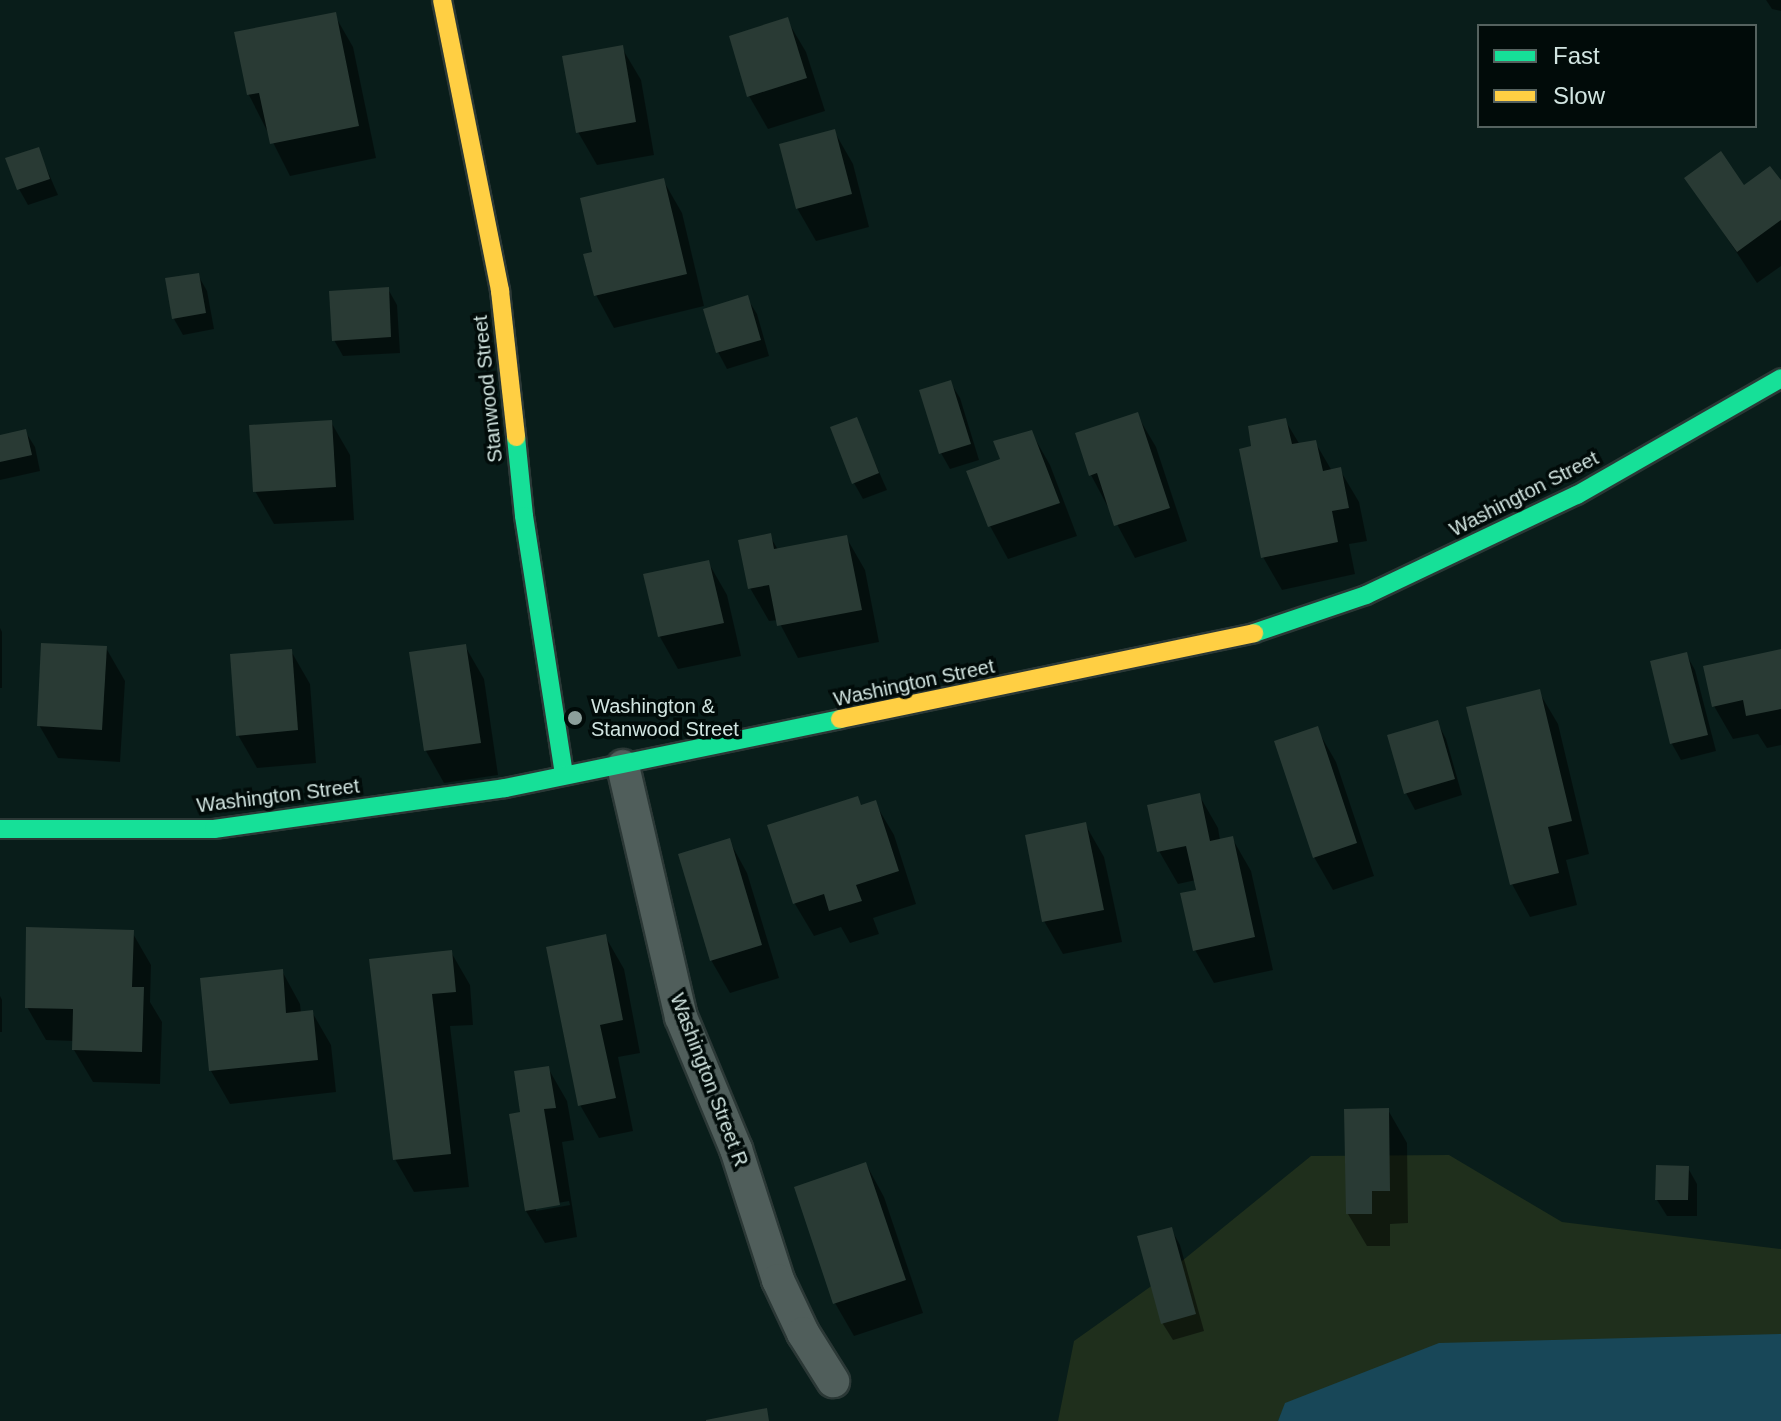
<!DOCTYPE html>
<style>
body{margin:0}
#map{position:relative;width:1781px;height:1421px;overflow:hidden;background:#091d1a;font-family:Helvetica,sans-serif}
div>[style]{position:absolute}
.green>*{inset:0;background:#1f2f1c}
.water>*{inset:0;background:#184758}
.shadow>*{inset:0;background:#0007}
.building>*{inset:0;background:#293a34}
.roads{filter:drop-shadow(2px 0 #2b3836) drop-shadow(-2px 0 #2b3836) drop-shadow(0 2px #2b3836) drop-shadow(0 -2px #2b3836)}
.lane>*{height:32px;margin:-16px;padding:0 16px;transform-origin:16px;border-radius:16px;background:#505e5b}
.fast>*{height:18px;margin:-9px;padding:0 9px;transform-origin:9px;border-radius:9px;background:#16e098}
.slow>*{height:18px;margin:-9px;padding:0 9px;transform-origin:9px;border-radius:9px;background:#ffcf43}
.dots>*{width:22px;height:22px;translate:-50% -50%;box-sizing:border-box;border:4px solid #010b09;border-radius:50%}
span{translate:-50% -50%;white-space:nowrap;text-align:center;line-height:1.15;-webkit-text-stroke:7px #010b09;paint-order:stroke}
.street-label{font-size:20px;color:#d2e5e1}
.poi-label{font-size:20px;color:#d2e5e1}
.left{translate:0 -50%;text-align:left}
.legend{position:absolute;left:1477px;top:24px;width:280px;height:104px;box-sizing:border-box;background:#010b09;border:2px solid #55625f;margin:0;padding:10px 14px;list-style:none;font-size:24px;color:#d2e5e1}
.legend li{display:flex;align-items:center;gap:16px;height:40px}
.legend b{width:40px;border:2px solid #55625f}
</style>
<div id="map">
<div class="green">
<div style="clip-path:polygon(1449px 1155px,1562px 1222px,1781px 1249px,1781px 1348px,1286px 1403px,1278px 1421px,1058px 1421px,1074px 1341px,1150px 1287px,1311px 1156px)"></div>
</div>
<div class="water">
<div style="clip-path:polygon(1781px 1334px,1781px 1421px,1278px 1421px,1285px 1403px,1439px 1343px)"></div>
</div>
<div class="shadow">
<div style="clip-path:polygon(1766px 0,1781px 0,1781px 11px,1772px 9px)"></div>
<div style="clip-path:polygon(334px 14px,353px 47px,376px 158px,290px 176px,249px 95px,237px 34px)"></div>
<div style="clip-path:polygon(787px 20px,806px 52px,825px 111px,768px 129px,749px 96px)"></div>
<div style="clip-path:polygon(622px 48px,641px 80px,654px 155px,597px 165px,578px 132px)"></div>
<div style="clip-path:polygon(834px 131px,853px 164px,869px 227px,816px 241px,797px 208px)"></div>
<div style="clip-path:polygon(38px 149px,58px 195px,28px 205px,19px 189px)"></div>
<div style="clip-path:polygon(1687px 178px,1744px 188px,1781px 184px,1781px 266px,1757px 283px)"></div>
<div style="clip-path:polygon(663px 180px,682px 213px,704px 306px,614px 328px,596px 295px,595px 253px)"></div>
<div style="clip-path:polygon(198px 275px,207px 291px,214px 329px,183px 335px,174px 319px)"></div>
<div style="clip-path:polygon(388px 289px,397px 305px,400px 353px,343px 356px,334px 340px)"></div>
<div style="clip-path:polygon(747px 298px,757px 314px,769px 356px,727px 369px,718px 352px,706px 311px)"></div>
<div style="clip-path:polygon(950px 382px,960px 398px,979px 460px,950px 469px,941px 453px)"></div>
<div style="clip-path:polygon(1137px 415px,1156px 447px,1187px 541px,1135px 558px,1091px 475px,1078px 434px)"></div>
<div style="clip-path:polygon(856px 420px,887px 490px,863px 499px,854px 483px)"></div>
<div style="clip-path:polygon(1285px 420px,1300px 445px,1315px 442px,1332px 471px,1340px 470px,1359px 502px,1367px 541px,1349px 544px,1355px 574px,1282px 590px,1263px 557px,1254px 447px)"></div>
<div style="clip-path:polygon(331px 422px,350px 455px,354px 520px,274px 524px,255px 491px)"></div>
<div style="clip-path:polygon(25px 431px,35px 447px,40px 471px,0 480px,0 437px)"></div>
<div style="clip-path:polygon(1031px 432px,1050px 465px,1077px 536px,1008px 559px,990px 526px,1003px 460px)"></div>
<div style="clip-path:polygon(770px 536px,778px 550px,846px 537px,865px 570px,879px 642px,798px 658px,778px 620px,769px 621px,750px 588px)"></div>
<div style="clip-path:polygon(708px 562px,727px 595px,741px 656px,678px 669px,660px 637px,646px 576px)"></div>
<div style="clip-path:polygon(0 628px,2px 632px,2px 688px,0 688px)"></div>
<div style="clip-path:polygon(465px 646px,484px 679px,498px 775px,444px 783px,426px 751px)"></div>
<div style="clip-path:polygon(106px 648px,125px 681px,120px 762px,58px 758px,39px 725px)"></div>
<div style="clip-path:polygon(291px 651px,310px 684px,316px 763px,257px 768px,238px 735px)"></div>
<div style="clip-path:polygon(1781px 651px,1781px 745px,1767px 748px,1758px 734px,1733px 739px,1714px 706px)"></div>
<div style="clip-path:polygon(1686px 654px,1695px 670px,1716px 751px,1681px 760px,1672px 744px,1652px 663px)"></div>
<div style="clip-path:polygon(1539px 692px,1558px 724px,1589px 854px,1566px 860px,1577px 905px,1530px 917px,1512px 884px)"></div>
<div style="clip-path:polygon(1437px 722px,1446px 739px,1462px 795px,1415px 810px,1406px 793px)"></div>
<div style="clip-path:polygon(1317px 729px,1336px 762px,1374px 876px,1333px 890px,1314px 857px)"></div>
<div style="clip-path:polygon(1199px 795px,1218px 828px,1220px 840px,1232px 838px,1251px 871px,1273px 970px,1214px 983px,1195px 950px,1196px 880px,1178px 884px,1159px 851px)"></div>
<div style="clip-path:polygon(857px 798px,862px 807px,875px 803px,894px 835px,916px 904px,873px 918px,879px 934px,850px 943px,841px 927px,814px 936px,795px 904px,770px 827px)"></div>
<div style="clip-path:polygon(1085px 824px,1104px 857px,1122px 942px,1063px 954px,1044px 921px)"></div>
<div style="clip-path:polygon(729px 840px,747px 873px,779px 978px,730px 993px,711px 960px)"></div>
<div style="clip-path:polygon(132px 932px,151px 965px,150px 1002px,162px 1022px,160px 1084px,93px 1082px,74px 1050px,74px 1041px,46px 1040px,27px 1007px)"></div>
<div style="clip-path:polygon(605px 936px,624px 969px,640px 1053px,618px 1057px,633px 1131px,599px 1138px,580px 1105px)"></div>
<div style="clip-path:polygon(451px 952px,470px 985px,473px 1025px,450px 1026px,469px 1187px,414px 1192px,395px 1159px,371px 961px)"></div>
<div style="clip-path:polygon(282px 971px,300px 1004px,301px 1013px,312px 1012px,331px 1045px,336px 1092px,230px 1104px,211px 1071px)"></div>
<div style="clip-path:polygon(0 996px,2px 1000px,2px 1032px,0 1032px)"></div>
<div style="clip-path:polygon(evenodd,548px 1068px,567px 1101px,574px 1140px,562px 1142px,577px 1237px,545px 1243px,526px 1211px,523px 1114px,548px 1068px,569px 1201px,570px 1205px,536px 1211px,536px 1207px,569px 1201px)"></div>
<div style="clip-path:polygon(1388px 1110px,1407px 1143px,1408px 1223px,1390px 1224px,1390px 1246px,1367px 1246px,1348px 1214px)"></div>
<div style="clip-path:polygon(866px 1164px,884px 1197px,923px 1313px,854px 1336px,835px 1303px)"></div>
<div style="clip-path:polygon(1688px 1168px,1697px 1184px,1697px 1216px,1667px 1216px,1657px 1200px)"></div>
<div style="clip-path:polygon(1171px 1229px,1180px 1245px,1204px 1331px,1173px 1340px,1163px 1324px,1140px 1238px)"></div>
</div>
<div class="building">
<div style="clip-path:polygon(336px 12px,359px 126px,270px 144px,259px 93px,247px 95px,234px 32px)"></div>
<div style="clip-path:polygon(788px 17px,807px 78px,747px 97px,729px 36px)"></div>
<div style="clip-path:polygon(623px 45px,636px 122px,576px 133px,562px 56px)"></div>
<div style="clip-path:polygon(835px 129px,852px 194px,796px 209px,779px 144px)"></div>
<div style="clip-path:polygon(39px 147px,50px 179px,17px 190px,5px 158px)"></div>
<div style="clip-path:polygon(1721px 151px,1744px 185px,1770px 166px,1781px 180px,1781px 220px,1737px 252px,1684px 178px)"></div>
<div style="clip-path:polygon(664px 178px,687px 274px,594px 296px,583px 254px,592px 252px,580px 198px)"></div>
<div style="clip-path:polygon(199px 273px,206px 313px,172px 319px,165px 278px)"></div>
<div style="clip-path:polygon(389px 287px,391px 337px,332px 341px,329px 291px)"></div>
<div style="clip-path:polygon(748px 295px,761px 340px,716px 353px,703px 309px)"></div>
<div style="clip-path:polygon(951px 380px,971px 444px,939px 454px,919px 390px)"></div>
<div style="clip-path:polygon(1138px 412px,1170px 508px,1114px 526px,1097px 473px,1089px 476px,1075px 433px)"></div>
<div style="clip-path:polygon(857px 417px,879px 473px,852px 484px,830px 427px)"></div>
<div style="clip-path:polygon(1286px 418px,1292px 444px,1316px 440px,1323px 471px,1341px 467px,1349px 508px,1332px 511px,1338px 542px,1261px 558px,1239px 449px,1251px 446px,1248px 426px)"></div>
<div style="clip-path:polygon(332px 420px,336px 487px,253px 492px,249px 425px)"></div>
<div style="clip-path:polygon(26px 429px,32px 455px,0 462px,0 435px)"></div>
<div style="clip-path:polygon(1032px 430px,1060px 503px,988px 527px,966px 471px,1000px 459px,993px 441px)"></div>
<div style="clip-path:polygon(771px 533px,774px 549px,847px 535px,862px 610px,777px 626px,769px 585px,748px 589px,738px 540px)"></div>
<div style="clip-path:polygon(709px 560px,724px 623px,658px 637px,643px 574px)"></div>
<div style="clip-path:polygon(41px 643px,107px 646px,102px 730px,37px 726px)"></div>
<div style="clip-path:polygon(466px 644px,481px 743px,424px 751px,409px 652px)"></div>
<div style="clip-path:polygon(292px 649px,298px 730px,236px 736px,230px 654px)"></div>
<div style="clip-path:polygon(1781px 649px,1781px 709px,1746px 716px,1743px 700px,1712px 707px,1703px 666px)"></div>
<div style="clip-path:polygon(1687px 652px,1708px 735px,1670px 744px,1650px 661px)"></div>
<div style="clip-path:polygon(1540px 689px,1572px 821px,1548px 827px,1559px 873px,1510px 885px,1466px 707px)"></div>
<div style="clip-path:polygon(1438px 720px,1455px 779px,1404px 794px,1387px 735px)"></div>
<div style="clip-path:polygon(1318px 726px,1357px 843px,1313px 858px,1274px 741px)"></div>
<div style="clip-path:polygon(1200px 793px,1210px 841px,1233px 836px,1255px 937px,1193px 951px,1180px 893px,1196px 890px,1186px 846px,1157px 852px,1147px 805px)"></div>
<div style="clip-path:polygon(858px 796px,861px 805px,876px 800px,899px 871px,856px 885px,862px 901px,829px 911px,824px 894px,793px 904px,767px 825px)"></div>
<div style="clip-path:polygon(1086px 822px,1104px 910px,1042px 922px,1025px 835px)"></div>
<div style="clip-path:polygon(730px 838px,762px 945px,710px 961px,678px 854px)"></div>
<div style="clip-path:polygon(26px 927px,134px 930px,132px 987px,144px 987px,142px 1052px,72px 1050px,73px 1009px,25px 1008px)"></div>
<div style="clip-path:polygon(606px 934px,623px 1020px,600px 1025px,616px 1098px,578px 1106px,546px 947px)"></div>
<div style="clip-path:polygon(452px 950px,456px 992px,432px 994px,451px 1154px,393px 1160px,369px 959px)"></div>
<div style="clip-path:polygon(283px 969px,286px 1013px,313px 1010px,318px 1060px,209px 1071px,200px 978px)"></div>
<div style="clip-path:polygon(549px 1066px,556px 1108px,544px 1109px,560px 1205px,525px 1211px,509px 1114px,520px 1112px,514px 1071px)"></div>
<div style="clip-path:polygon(1389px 1108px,1390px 1191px,1372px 1191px,1372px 1214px,1346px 1214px,1344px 1109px)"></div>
<div style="clip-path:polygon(866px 1162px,906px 1280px,833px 1304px,794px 1187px)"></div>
<div style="clip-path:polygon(1656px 1165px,1689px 1166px,1688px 1200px,1655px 1200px)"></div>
<div style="clip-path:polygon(1172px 1227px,1196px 1314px,1161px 1324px,1137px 1236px)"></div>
<div style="clip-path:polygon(767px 1408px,769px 1421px,706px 1421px,706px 1420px)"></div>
</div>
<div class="roads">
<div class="lane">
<div style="left:623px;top:766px;width:258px;rotate:77deg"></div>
<div style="left:681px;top:1017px;width:143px;rotate:67.4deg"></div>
<div style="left:736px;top:1149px;width:138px;rotate:72.2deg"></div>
<div style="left:778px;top:1280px;width:59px;rotate:64.7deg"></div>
<div style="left:803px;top:1333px;width:57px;rotate:58deg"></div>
</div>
<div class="fast">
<div style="left:516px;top:437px;width:79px;rotate:84.2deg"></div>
<div style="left:524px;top:516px;width:262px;rotate:81.2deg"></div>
<div style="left:1254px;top:633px;width:118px;rotate:-18.7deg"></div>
<div style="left:1366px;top:595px;width:233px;rotate:-25.4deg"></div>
<div style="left:1577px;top:495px;width:235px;rotate:-29.8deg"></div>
<div style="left:0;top:829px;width:214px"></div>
<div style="left:214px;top:829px;width:294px;rotate:-8deg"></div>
<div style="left:505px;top:788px;width:342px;rotate:-11.6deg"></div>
</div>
<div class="slow">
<div style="left:442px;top:0;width:297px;rotate:78.7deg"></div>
<div style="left:500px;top:291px;width:147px;rotate:83.7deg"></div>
<div style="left:840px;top:719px;width:423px;rotate:-11.7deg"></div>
</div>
</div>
<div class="dots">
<div style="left:575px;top:718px;background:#8c9f9b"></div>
</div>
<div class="street-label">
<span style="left:488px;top:389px;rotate:-96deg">Stanwood Street</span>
<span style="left:1524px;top:494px;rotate:-27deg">Washington Street</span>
<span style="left:914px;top:683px;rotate:-12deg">Washington Street</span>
<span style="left:278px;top:796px;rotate:-7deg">Washington Street</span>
<span style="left:709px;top:1080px;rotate:69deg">Washington Street R</span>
</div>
<div class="poi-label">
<span class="left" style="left:591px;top:718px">Washington &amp;<br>Stanwood Street</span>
</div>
<ul class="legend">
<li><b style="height:10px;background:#16e098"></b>Fast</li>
<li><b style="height:10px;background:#ffcf43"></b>Slow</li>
</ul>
</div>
